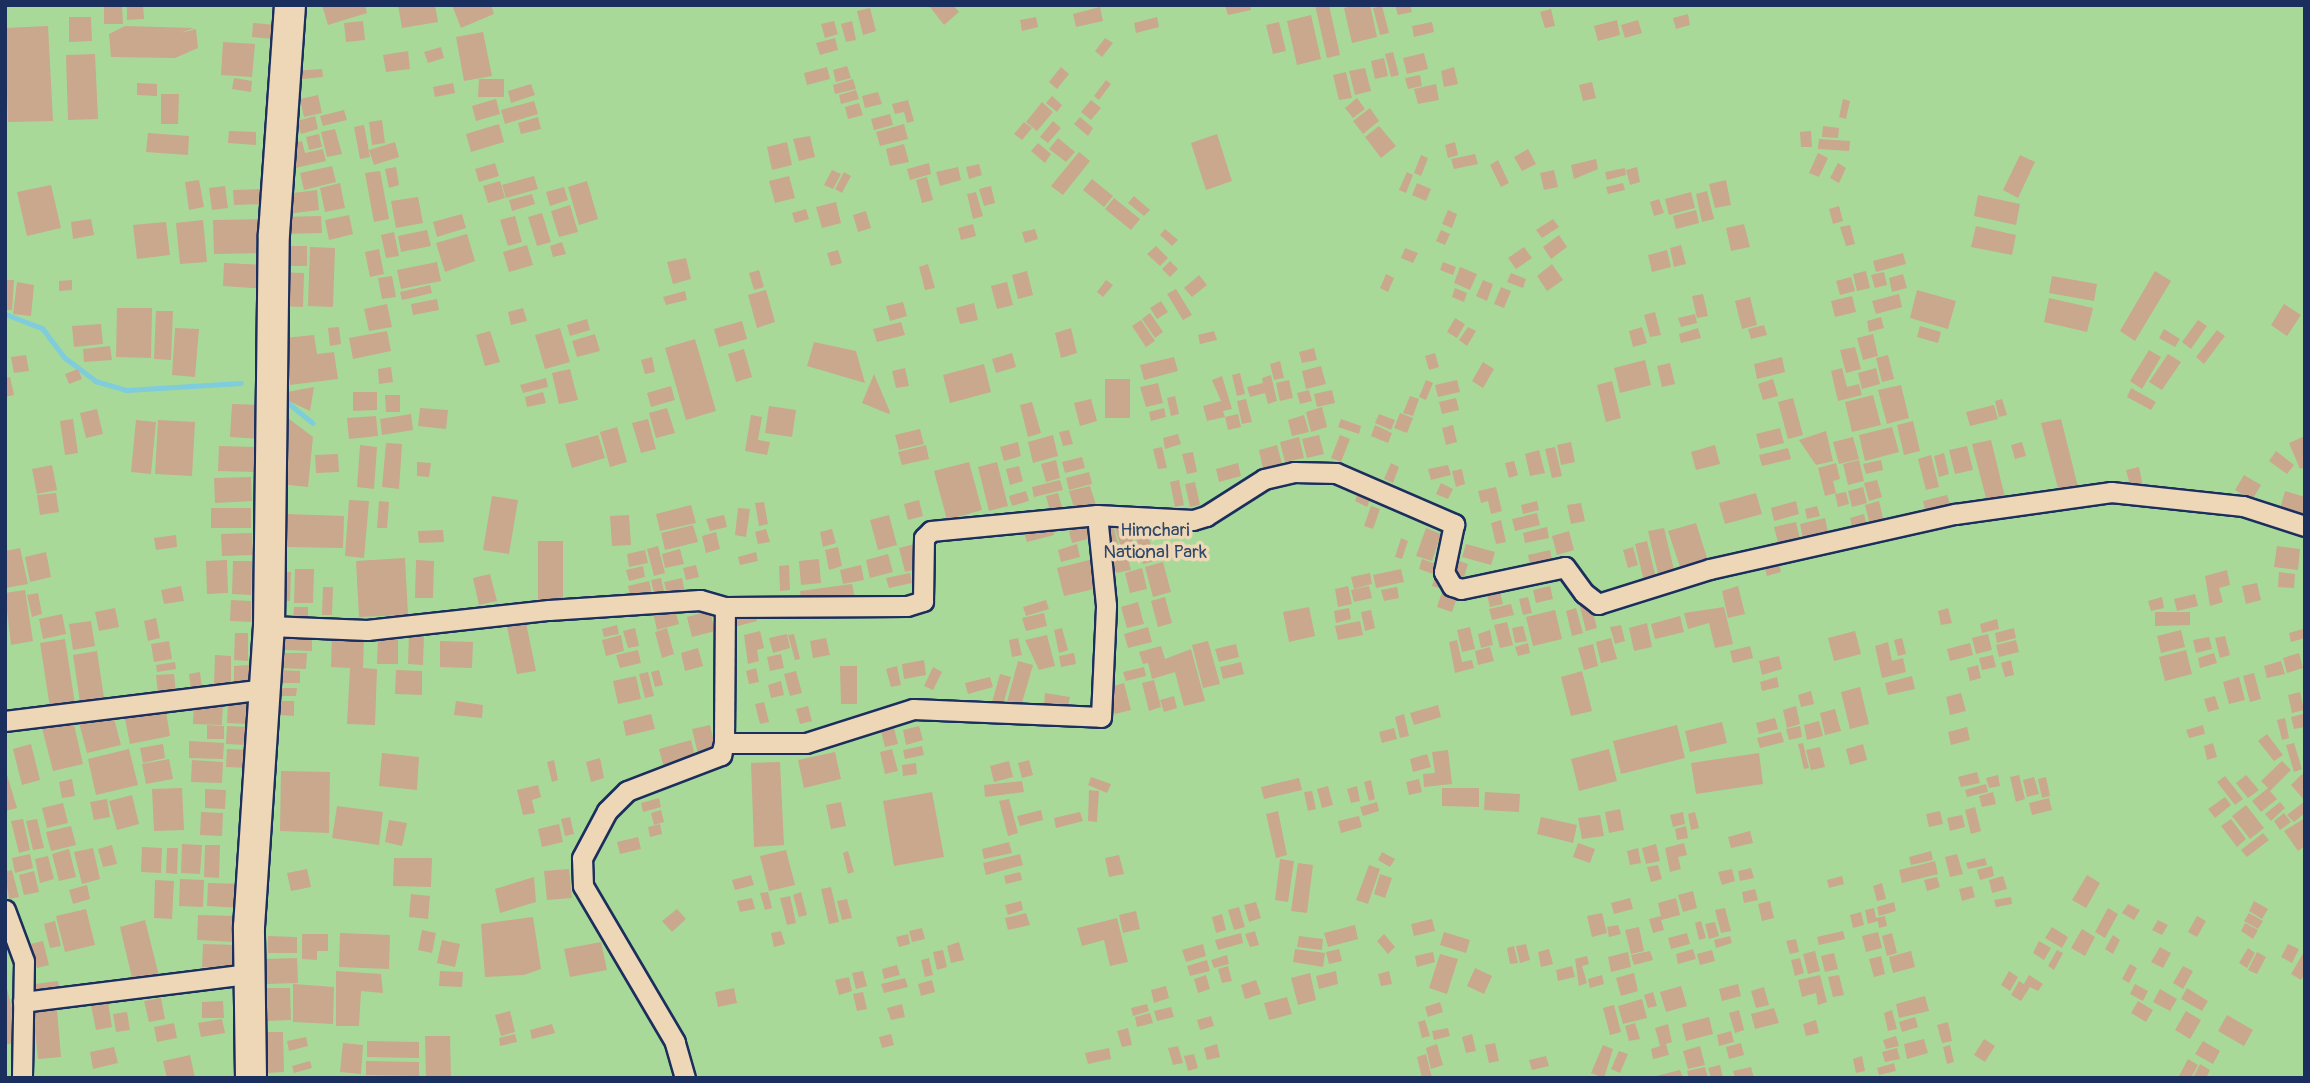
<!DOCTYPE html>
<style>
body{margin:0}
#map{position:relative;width:2310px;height:1083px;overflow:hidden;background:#ecd2b0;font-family:Pangolin,sans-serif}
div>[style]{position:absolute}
.green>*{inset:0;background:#a9d999}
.stream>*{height:5px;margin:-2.5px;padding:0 2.5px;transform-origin:2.5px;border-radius:2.5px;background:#7eccdc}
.building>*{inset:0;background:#c9a88d}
.roads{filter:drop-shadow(2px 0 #1b2f5e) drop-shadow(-2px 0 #1b2f5e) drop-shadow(0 2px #1b2f5e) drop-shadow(0 -2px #1b2f5e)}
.street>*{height:19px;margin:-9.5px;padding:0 9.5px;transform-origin:9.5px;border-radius:9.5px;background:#eed7b7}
.primary>*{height:30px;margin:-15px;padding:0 15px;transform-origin:15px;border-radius:15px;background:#eed7b7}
span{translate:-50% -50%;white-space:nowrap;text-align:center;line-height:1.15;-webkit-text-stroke:7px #eed7b7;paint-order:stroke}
.park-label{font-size:19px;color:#304867}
.frame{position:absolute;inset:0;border:7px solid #1b2f5e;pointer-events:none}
</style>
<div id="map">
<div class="green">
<div style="clip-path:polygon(5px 5px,2305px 5px,2305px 1078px,5px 1078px)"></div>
</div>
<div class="stream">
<div style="left:5px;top:314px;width:40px;rotate:21deg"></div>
<div style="left:42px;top:328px;width:38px;rotate:53deg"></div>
<div style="left:65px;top:358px;width:38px;rotate:37deg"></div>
<div style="left:95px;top:381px;width:32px;rotate:16deg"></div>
<div style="left:126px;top:390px;width:115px;rotate:-3.5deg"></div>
<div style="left:283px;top:399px;width:38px;rotate:39deg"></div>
</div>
<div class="building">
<div style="clip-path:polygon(104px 5px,122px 5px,123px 24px,104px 24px)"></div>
<div style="clip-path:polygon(127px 5px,143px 5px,144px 19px,127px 20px)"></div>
<div style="clip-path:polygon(322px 5px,365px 5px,367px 13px,328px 25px)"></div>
<div style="clip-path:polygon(398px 5px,435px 5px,438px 22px,402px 28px)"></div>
<div style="clip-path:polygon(452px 5px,491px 5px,494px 14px,461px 28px)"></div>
<div style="clip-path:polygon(932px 5px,953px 5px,959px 12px,944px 25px,930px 7px)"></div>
<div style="clip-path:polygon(1225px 5px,1250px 5px,1251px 10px,1228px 15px)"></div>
<div style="clip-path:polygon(1315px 5px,1329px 5px,1340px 55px,1327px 58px)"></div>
<div style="clip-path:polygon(1356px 5px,1370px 5px,1377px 37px,1352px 43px,1344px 8px)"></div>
<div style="clip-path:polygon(1395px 5px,1410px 5px,1412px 12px,1398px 15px)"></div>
<div style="clip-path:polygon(1382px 6px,1389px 33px,1380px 35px,1373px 8px)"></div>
<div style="clip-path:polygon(1100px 7px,1103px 21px,1076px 27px,1073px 14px)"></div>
<div style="clip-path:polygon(870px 8px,876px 31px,863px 35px,857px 11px)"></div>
<div style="clip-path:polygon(1551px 9px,1555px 26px,1545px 28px,1540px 12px)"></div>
<div style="clip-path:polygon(1688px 14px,1690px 25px,1676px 29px,1673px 18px)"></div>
<div style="clip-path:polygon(1311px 15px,1321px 59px,1297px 65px,1287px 21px)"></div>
<div style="clip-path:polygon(69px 17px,91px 17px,92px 41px,69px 42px)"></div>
<div style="clip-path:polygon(1036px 17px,1038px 27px,1022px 31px,1020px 20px)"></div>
<div style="clip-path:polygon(1157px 17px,1159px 27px,1136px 33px,1134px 23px)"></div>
<div style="clip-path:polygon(1617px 20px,1620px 35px,1598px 41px,1594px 26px)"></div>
<div style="clip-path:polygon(1638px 20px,1642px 33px,1625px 38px,1621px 25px)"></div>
<div style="clip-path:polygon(363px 21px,365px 40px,346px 42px,344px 23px)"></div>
<div style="clip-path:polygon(834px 21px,838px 34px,825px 38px,821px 24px)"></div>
<div style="clip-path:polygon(852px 21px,856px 40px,846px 42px,841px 24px)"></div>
<div style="clip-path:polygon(1279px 22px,1286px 51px,1273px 54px,1266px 25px)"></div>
<div style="clip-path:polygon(1432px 22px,1434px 32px,1414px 37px,1412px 26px)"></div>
<div style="clip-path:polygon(253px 23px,276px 25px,274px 39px,252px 37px)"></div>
<div style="clip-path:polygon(48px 26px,53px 121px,8px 122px,5px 28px)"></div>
<div style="clip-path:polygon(125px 26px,194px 28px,180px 33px,196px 29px,198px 48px,175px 58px,111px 57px,109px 34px)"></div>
<div style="clip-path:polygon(483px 32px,492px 76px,464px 81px,456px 37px)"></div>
<div style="clip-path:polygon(835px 38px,838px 50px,820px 55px,816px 43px)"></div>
<div style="clip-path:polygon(1105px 38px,1113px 43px,1102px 57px,1095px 51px)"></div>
<div style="clip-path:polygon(223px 42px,255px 44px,252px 77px,221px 75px)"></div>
<div style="clip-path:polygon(441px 47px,444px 58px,428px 63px,424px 52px)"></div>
<div style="clip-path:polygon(408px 51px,410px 69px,386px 72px,383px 55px)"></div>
<div style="clip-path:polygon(1393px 52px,1399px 75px,1391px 77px,1385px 54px)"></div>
<div style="clip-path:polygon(1424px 53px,1428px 69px,1407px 74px,1403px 58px)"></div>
<div style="clip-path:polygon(95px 54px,98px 119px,68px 120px,66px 55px)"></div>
<div style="clip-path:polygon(1384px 58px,1388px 76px,1375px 79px,1371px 61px)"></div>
<div style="clip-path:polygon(847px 66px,851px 78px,836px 82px,833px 70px)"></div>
<div style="clip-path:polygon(827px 67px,830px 79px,807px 85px,804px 73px)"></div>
<div style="clip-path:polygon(1061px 67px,1069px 74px,1057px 89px,1049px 82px)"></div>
<div style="clip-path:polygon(1454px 67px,1458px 84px,1444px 87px,1441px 71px)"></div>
<div style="clip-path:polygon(1365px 68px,1371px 91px,1355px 95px,1349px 71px)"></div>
<div style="clip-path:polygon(322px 69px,323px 77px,292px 80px,291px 71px)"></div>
<div style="clip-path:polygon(1346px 72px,1352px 98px,1339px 100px,1333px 75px)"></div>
<div style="clip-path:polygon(1420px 75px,1422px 86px,1408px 89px,1405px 78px)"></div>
<div style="clip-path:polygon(234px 78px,252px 81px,251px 92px,232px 89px)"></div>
<div style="clip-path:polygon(479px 79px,504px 79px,504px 97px,478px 97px)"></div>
<div style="clip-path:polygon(853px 79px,856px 89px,835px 94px,833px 85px)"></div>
<div style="clip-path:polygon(1106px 80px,1111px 84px,1099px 100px,1094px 96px)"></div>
<div style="clip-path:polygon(1592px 82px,1596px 98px,1583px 101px,1579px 85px)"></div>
<div style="clip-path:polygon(137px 83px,157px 84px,157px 96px,137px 95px)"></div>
<div style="clip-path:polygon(453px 83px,455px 93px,435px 97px,433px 87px)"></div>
<div style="clip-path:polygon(531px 84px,535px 95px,511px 103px,508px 91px)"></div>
<div style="clip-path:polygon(1436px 84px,1439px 100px,1418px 104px,1414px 89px)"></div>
<div style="clip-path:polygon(856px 90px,859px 99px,841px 104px,839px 95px)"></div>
<div style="clip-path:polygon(878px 92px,882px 104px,865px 108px,862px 96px)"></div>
<div style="clip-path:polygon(161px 94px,179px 94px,178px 124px,161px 124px)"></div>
<div style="clip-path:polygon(318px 95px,322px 113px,304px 117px,300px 99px)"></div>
<div style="clip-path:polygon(1052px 96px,1062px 105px,1057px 112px,1046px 103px)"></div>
<div style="clip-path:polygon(1357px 98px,1365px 109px,1353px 118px,1345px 108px)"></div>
<div style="clip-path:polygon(496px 99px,500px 114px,476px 121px,472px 106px)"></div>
<div style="clip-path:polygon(1843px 99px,1850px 101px,1846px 119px,1839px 117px)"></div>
<div style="clip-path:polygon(908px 100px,914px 121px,907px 123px,904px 112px,895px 114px,892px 104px)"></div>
<div style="clip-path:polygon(1091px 100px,1101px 108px,1091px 120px,1081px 112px)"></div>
<div style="clip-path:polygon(534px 101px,538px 114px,505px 124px,501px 110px)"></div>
<div style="clip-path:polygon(1042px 102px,1053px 112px,1037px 131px,1026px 122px)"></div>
<div style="clip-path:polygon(859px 103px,863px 115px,848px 119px,845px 107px)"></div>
<div style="clip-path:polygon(1370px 108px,1379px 121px,1363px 134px,1353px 121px)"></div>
<div style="clip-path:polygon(344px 110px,347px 120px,323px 126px,320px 116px)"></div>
<div style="clip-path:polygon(890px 114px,893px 125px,874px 130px,871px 119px)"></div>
<div style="clip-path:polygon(315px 116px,318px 129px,301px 134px,297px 121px)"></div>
<div style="clip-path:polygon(538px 117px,541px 129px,521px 134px,518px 123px)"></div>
<div style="clip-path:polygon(1080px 117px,1093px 128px,1088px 136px,1074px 124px)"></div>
<div style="clip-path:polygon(382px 120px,385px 143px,372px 145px,369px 122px)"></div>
<div style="clip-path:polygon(1053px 121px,1061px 128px,1048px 143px,1040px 137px)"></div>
<div style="clip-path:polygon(1024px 122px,1032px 128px,1022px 140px,1014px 134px)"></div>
<div style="clip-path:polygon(499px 124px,504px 142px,471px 152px,466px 134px)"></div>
<div style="clip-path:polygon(904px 124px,908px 139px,880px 146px,876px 132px)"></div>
<div style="clip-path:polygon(364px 125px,370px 157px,360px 159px,354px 127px)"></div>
<div style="clip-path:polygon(1379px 126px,1396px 146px,1381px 158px,1365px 137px)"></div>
<div style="clip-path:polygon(1823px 126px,1839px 128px,1838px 138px,1822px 137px)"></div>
<div style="clip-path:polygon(335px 129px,342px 154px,327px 157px,321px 132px)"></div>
<div style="clip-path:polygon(229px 131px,256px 132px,256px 145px,228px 143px)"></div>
<div style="clip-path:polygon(1811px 131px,1812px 147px,1801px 147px,1800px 132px)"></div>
<div style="clip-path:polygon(148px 133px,189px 136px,188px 155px,146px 152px)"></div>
<div style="clip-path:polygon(319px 134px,322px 147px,309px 150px,306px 137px)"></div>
<div style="clip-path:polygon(1217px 134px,1232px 181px,1206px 190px,1191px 143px)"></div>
<div style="clip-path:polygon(810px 136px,815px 157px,799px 161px,793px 139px)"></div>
<div style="clip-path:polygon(1058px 138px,1075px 152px,1066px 162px,1049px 149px)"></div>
<div style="clip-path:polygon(1819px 139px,1850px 141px,1849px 151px,1818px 149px)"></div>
<div style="clip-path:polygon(302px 141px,305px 153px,323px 149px,326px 161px,291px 169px,286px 145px)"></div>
<div style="clip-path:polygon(395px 142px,399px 157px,374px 165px,369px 150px)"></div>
<div style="clip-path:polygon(787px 142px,792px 165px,772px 170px,767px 147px)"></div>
<div style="clip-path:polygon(1455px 142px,1458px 155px,1448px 158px,1445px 145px)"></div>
<div style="clip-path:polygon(1038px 143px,1051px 154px,1045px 163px,1031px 151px)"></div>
<div style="clip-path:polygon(904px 144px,909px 162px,890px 166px,886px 149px)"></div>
<div style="clip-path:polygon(1528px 149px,1536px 164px,1522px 171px,1514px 157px)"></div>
<div style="clip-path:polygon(1079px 152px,1090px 161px,1063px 195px,1051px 186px)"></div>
<div style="clip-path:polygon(1818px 153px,1828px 158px,1819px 177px,1809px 173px)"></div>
<div style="clip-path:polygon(1475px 154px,1478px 164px,1454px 169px,1451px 159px)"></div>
<div style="clip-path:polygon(1421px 155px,1428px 158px,1421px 176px,1414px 173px)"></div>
<div style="clip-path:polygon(2020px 155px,2035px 162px,2018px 198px,2003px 190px)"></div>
<div style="clip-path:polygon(1596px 159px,1598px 169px,1574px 179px,1571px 165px)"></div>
<div style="clip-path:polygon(1498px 160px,1509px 183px,1501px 187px,1490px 165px)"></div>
<div style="clip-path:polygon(495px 163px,499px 176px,479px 182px,475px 169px)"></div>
<div style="clip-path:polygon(929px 163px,931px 174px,910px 180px,907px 169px)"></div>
<div style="clip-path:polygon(1838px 163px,1846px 168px,1839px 183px,1830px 178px)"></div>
<div style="clip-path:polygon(979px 164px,982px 175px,969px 179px,966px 167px)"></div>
<div style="clip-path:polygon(332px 166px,336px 182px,304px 190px,300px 173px)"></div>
<div style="clip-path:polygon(396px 167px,399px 185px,389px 188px,385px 169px)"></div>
<div style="clip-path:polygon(958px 167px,961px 180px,940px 186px,936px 172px)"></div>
<div style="clip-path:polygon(1637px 167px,1640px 182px,1630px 185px,1626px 170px)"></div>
<div style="clip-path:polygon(1625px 168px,1626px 175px,1607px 180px,1605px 172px)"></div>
<div style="clip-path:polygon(832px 170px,841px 174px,833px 189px,824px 185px)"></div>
<div style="clip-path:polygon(1554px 170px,1558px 187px,1544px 190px,1540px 173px)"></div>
<div style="clip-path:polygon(380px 171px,389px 219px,374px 222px,365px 173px)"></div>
<div style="clip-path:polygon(844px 172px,851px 176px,842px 193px,835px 189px)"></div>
<div style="clip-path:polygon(1407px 172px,1413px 175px,1406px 193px,1399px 190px)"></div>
<div style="clip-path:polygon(534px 176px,538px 189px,506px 198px,502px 185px)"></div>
<div style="clip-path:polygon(789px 176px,795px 198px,775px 203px,769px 181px)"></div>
<div style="clip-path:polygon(927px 177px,933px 200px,922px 203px,916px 180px)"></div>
<div style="clip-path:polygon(1092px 179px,1113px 196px,1104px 207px,1083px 190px)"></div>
<div style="clip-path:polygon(199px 180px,204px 207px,189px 210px,185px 182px)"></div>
<div style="clip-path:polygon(1726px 180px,1731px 205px,1715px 208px,1709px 184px)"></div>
<div style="clip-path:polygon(500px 181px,505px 198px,488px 203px,483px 186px)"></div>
<div style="clip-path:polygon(587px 181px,598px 219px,579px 225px,568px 187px)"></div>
<div style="clip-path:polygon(340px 183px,345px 208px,325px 212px,320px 188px)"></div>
<div style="clip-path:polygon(1417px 183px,1431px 189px,1426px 201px,1412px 195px)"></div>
<div style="clip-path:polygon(1623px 183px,1625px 190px,1608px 194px,1606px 187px)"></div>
<div style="clip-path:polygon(51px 185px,61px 228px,27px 236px,17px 192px)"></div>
<div style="clip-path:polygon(225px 186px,228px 208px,212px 210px,209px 188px)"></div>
<div style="clip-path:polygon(991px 186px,995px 203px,984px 206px,979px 189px)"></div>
<div style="clip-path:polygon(564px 187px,568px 200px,550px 206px,546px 192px)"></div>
<div style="clip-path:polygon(266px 189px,266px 204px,234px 205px,233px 190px)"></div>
<div style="clip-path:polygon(317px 190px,319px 210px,287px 214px,285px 194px)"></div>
<div style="clip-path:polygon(1707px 191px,1714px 219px,1702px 222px,1696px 194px)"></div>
<div style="clip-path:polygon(976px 192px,983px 216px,973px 219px,967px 194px)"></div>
<div style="clip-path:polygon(1691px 192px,1695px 208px,1669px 215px,1665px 199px)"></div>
<div style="clip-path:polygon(532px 194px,535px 204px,512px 211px,509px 200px)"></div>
<div style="clip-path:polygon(1978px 195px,2020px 204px,2016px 225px,1974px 216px)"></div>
<div style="clip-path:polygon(1134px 196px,1150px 210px,1144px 216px,1128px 203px)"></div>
<div style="clip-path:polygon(418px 197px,423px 223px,396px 228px,391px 201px)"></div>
<div style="clip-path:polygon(1114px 198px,1140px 219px,1131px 230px,1105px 209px)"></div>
<div style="clip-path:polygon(1659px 199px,1664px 213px,1654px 216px,1650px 202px)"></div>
<div style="clip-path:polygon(836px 202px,841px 223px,822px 228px,816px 207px)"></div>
<div style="clip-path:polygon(570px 205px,578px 232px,559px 237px,551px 211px)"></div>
<div style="clip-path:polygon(1839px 206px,1843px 221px,1833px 224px,1829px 209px)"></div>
<div style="clip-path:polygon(806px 209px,809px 219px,795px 223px,792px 213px)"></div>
<div style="clip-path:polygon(1448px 210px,1457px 214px,1452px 228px,1442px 224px)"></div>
<div style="clip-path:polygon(1696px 210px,1699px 223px,1676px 229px,1673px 216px)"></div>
<div style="clip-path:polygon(866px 211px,871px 228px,858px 232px,853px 215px)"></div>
<div style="clip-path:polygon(542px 213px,551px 242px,537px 246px,528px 217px)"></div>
<div style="clip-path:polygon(462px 214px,466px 228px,437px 237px,433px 222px)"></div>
<div style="clip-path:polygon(349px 215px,353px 234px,329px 240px,325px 220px)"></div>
<div style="clip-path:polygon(321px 216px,322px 233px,283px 234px,283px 217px)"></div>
<div style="clip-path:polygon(515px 216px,522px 242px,508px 246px,500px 220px)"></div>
<div style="clip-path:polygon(91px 219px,94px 235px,73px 239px,71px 222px)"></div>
<div style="clip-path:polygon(264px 219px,265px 253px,214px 254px,213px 220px)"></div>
<div style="clip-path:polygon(1553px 219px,1559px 227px,1542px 238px,1536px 230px)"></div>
<div style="clip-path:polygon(203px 220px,207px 262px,180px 264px,176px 223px)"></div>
<div style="clip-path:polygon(166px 222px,170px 255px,137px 259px,133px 225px)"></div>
<div style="clip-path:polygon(973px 224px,976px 236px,961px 240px,958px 228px)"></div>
<div style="clip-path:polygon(1744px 224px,1750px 247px,1731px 251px,1726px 228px)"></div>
<div style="clip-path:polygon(1850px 225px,1855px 244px,1846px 246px,1840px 227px)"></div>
<div style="clip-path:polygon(1976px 226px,2016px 235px,2012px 255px,1971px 247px)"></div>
<div style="clip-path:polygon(1035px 229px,1038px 239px,1025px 243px,1022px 232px)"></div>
<div style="clip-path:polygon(1165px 229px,1178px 240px,1172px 246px,1160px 235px)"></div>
<div style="clip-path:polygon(427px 230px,431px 246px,401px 252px,398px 236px)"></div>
<div style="clip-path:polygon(1441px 230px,1450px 234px,1445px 245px,1436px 241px)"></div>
<div style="clip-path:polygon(394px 232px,399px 256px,386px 258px,381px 235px)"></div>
<div style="clip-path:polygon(467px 234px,475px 261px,445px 272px,436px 243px)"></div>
<div style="clip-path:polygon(1559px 235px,1567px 247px,1551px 259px,1543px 247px)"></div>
<div style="clip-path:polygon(562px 242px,566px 254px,553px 257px,550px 246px)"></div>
<div style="clip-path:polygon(527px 245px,533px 265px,509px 272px,503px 252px)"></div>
<div style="clip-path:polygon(1681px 245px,1686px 264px,1674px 267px,1670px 248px)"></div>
<div style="clip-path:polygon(282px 246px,307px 246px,307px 266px,282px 266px)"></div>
<div style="clip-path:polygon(1156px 246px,1168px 258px,1160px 266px,1147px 254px)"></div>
<div style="clip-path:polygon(310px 247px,335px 248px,333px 307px,308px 306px)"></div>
<div style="clip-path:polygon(1524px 247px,1532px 258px,1516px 269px,1508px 258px)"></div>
<div style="clip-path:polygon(1405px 248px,1418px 253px,1413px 263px,1401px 258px)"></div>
<div style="clip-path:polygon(379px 249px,384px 274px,370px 277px,365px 252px)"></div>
<div style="clip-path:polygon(838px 250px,842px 263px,831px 266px,827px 253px)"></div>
<div style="clip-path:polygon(1667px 250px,1671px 267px,1652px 272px,1648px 255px)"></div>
<div style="clip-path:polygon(1903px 253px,1906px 264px,1876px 272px,1873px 261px)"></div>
<div style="clip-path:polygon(686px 258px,691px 279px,673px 284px,667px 262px)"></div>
<div style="clip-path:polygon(1170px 261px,1178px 269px,1170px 277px,1162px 269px)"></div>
<div style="clip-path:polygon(437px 262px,441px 281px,401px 289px,397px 270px)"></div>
<div style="clip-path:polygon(1443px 262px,1456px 267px,1453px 275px,1440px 270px)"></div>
<div style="clip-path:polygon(224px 263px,270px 265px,269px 289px,223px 286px)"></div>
<div style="clip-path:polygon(928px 264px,935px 288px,925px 290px,919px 267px)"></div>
<div style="clip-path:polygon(1552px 264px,1563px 280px,1547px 291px,1537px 276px)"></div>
<div style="clip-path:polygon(1460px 267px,1477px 274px,1470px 290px,1454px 283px)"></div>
<div style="clip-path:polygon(759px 270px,764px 287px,754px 290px,749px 273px)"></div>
<div style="clip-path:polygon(1027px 271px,1033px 295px,1018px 299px,1012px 275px)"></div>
<div style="clip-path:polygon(1866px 271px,1870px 288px,1857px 291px,1853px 274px)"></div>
<div style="clip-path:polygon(2155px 271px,2171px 281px,2135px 341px,2120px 331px)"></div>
<div style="clip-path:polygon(278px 272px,304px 273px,303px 307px,277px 306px)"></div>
<div style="clip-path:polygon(1884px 272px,1887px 285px,1875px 288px,1871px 275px)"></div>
<div style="clip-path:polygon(1511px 273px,1526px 279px,1523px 288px,1507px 282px)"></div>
<div style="clip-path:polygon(1386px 274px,1394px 278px,1388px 292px,1380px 288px)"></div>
<div style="clip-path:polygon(1903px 274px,1907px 288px,1892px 292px,1889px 278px)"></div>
<div style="clip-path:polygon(1199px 275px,1207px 285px,1192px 297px,1184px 288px)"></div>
<div style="clip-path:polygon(392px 276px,396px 297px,382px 299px,378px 278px)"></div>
<div style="clip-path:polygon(2052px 276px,2097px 284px,2094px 301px,2049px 293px)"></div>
<div style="clip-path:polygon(1851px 277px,1855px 291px,1840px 295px,1836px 281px)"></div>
<div style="clip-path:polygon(5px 280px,14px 280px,12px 310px,5px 310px)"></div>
<div style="clip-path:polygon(72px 280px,72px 290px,59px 291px,59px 281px)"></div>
<div style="clip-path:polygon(1106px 280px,1113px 285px,1103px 297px,1097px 292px)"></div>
<div style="clip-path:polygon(1483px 280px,1493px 284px,1487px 301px,1476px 296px)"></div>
<div style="clip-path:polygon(17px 282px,34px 285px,31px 316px,13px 314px)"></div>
<div style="clip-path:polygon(1007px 282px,1013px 305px,997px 309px,991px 286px)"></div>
<div style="clip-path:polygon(430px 285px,432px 293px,402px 300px,400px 292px)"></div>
<div style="clip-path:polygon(1501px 287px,1511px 291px,1504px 308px,1494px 304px)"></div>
<div style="clip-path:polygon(1455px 288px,1467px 293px,1464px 302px,1452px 297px)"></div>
<div style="clip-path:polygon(1176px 289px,1192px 315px,1183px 320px,1167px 294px)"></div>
<div style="clip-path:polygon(766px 290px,775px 322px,757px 328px,748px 295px)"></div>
<div style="clip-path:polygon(1917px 290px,1956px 301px,1948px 329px,1910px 318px)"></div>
<div style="clip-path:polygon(685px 291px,687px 300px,666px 305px,663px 297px)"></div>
<div style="clip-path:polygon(1703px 294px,1708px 316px,1697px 318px,1692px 296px)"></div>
<div style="clip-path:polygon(1899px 294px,1902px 307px,1876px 314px,1872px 301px)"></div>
<div style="clip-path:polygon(1852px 296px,1856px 312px,1835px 317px,1831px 301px)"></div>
<div style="clip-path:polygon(1750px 297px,1757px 325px,1742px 329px,1735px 301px)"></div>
<div style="clip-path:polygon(2049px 298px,2093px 308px,2087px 332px,2044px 322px)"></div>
<div style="clip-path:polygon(437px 299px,439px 310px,413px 315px,411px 304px)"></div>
<div style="clip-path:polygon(1161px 301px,1168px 312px,1157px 319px,1150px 308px)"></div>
<div style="clip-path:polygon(903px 302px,907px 316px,890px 321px,886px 306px)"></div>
<div style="clip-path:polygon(974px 303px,978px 320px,960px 324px,956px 308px)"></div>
<div style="clip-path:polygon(387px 304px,392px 327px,369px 331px,364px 309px)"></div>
<div style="clip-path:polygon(2284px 304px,2301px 315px,2287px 336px,2271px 325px)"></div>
<div style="clip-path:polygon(117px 308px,152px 308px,151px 358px,116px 357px)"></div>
<div style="clip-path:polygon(523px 308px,527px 321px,511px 325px,508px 312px)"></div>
<div style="clip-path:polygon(156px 311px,173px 311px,171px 360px,154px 359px)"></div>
<div style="clip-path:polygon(1655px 312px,1661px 335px,1650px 337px,1644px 315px)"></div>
<div style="clip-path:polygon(1150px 313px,1163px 332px,1155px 338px,1142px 319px)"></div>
<div style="clip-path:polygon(1695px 314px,1697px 323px,1681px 327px,1678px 318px)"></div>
<div style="clip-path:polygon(1881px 317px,1884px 328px,1869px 332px,1867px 321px)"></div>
<div style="clip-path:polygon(1455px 318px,1465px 324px,1457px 338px,1447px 332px)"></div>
<div style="clip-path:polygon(587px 319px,590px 330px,570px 336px,567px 325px)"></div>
<div style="clip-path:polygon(1141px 320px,1155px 341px,1146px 347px,1132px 326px)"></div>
<div style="clip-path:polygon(2198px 320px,2207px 326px,2191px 349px,2182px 342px)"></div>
<div style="clip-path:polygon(742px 321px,747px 339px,719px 347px,714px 329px)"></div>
<div style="clip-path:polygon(901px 322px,905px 335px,877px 342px,873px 329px)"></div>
<div style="clip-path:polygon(101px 324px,103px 344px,74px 347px,72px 326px)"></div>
<div style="clip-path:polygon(1764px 325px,1767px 335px,1751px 339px,1748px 329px)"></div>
<div style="clip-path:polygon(1920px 326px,1941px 332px,1938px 343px,1917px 337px)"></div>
<div style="clip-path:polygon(339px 327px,341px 344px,330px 346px,328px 328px)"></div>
<div style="clip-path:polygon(1468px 327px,1476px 331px,1467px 346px,1459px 340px)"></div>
<div style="clip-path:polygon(1642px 327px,1647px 343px,1633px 347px,1629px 331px)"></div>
<div style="clip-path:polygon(175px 328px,199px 329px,195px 377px,172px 375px)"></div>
<div style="clip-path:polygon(560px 328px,570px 362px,545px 369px,535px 335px)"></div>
<div style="clip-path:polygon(1071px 328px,1077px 353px,1061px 358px,1055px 333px)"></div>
<div style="clip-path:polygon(1698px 328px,1701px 338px,1681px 343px,1679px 334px)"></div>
<div style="clip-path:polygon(2164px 329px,2180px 339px,2175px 347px,2159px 338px)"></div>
<div style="clip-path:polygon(2217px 330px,2225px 336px,2204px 364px,2196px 357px)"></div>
<div style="clip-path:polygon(387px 331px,391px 351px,353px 359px,349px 338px)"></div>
<div style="clip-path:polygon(490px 331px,500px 362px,485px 366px,476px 335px)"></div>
<div style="clip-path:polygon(1214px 331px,1217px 340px,1200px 344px,1198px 335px)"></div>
<div style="clip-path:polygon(595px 334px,600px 351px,577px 357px,572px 341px)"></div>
<div style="clip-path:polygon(1873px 334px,1878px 356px,1863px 360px,1857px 338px)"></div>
<div style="clip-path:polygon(314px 335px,317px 354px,334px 352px,338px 379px,290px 385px,284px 338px)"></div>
<div style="clip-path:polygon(695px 339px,716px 411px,686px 420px,665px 348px)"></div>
<div style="clip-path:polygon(814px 342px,856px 351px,865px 383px,807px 366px)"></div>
<div style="clip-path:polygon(110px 346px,112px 360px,84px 362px,83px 349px)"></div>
<div style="clip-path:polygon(1855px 347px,1861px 369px,1846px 373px,1840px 350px)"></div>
<div style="clip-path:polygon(1314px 348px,1317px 360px,1302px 363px,1299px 352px)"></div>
<div style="clip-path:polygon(744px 349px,752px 377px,736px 382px,728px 354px)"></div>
<div style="clip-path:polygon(2149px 350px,2161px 357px,2142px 389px,2130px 381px)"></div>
<div style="clip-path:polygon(1012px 353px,1016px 367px,996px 373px,992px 359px)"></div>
<div style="clip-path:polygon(1435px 353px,1439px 367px,1429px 370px,1425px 356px)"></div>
<div style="clip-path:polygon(2168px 354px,2181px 362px,2162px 390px,2149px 382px)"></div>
<div style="clip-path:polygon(26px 355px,29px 371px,14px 373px,11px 357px)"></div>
<div style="clip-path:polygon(1888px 355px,1894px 379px,1882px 382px,1876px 358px)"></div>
<div style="clip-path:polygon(652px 357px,655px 372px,645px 374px,641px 360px)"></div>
<div style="clip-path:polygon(1174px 357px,1178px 371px,1144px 380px,1140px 365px)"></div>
<div style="clip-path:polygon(1782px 357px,1785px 372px,1757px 379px,1754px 364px)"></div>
<div style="clip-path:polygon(1645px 360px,1651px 385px,1620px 393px,1614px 368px)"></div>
<div style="clip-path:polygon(1280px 361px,1284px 378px,1274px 380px,1270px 364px)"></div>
<div style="clip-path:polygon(1483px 362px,1494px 369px,1483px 388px,1472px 381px)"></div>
<div style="clip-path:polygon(1670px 363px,1675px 384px,1662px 387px,1657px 366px)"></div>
<div style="clip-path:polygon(984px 364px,991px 392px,950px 403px,943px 375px)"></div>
<div style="clip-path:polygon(1321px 366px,1326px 384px,1306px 389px,1302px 371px)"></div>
<div style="clip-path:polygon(391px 367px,393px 382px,379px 384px,378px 369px)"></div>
<div style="clip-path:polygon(905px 368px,909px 386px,896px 388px,892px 371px)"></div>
<div style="clip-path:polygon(1842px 368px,1847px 387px,1859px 384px,1862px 395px,1838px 401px,1831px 371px)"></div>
<div style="clip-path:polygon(1876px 368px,1880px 384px,1862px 389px,1858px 373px)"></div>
<div style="clip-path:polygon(78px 369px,82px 379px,69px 384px,65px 374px)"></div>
<div style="clip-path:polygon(570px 369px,578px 400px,559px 404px,552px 373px)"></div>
<div style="clip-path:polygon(1240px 373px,1245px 394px,1237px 396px,1232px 375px)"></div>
<div style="clip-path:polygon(874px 374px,890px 412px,889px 414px,862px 403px)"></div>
<div style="clip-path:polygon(1271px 375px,1277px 401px,1268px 404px,1265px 393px,1250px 397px,1247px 387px,1263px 383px,1262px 378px)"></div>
<div style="clip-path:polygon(1222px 376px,1232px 409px,1223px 411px,1225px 417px,1207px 421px,1203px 406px,1221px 401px,1212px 380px)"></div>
<div style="clip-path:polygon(10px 377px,14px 395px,5px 397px,5px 378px)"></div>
<div style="clip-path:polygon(546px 378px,548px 387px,523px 393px,520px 385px)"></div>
<div style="clip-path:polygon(1105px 379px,1130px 379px,1130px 418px,1105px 418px)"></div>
<div style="clip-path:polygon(1773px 379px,1778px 396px,1763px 400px,1758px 384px)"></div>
<div style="clip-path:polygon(1289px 380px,1293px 398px,1280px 401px,1276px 383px)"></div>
<div style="clip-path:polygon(1426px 380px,1433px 383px,1426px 400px,1419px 397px)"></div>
<div style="clip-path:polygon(1457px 380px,1460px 392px,1438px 397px,1435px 385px)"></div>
<div style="clip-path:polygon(1612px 381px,1621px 418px,1606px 422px,1597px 385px)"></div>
<div style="clip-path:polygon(1158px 383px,1163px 403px,1146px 407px,1140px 387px)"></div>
<div style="clip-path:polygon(1901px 385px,1909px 418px,1887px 424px,1878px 390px)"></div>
<div style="clip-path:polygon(671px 386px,675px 400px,651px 407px,647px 393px)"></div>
<div style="clip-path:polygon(314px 387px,310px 411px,289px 401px,287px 392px)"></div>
<div style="clip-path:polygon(2131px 388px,2156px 402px,2151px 410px,2127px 397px)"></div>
<div style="clip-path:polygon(1309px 390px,1312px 401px,1300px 404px,1297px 393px)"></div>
<div style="clip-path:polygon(1332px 390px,1335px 403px,1317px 407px,1314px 394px)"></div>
<div style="clip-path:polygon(353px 392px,377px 392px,377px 410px,353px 411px)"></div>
<div style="clip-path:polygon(543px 392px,546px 403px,527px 407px,525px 397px)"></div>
<div style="clip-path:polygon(385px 395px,400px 395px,400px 412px,386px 412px)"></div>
<div style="clip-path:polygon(1873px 395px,1881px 425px,1852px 432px,1845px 402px)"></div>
<div style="clip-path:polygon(1175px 396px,1179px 414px,1171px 416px,1167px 398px)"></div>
<div style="clip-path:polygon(1410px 396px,1419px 399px,1413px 416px,1403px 413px)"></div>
<div style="clip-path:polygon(1456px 398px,1459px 410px,1442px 414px,1439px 402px)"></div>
<div style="clip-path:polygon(1793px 398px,1803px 435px,1788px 439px,1778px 402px)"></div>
<div style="clip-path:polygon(1091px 399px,1097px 421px,1080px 426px,1074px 403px)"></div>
<div style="clip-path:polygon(1246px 399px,1252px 422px,1242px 424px,1237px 401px)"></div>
<div style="clip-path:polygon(2002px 399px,2007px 415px,1999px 417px,1995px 401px)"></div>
<div style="clip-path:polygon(1032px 402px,1041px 433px,1028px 437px,1020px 405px)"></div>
<div style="clip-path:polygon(232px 404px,260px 405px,258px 439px,230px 437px)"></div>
<div style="clip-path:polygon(1994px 405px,1998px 419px,1970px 426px,1966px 412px)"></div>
<div style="clip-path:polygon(769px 406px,796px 410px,792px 437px,765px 433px)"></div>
<div style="clip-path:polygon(1322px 407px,1327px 427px,1311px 432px,1306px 412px)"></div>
<div style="clip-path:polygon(420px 408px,448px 410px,446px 429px,418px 426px)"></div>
<div style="clip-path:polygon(667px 408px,675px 433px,656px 438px,649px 413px)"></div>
<div style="clip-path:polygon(1164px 408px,1166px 417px,1151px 421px,1149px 412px)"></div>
<div style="clip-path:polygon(97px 409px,103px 434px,86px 438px,80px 413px)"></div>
<div style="clip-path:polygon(280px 412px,313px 437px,308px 487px,279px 484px)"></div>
<div style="clip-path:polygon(1400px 413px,1413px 418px,1407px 433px,1394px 428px)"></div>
<div style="clip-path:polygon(411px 414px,413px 430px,382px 435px,380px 419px)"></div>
<div style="clip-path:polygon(1238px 414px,1241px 427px,1228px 430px,1225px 417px)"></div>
<div style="clip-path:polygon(1379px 414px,1395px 420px,1391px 430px,1375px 423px)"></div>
<div style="clip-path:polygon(751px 415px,762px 417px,758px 440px,770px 442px,767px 455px,745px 451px)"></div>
<div style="clip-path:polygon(1304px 415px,1309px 432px,1292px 436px,1288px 420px)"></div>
<div style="clip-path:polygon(376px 416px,378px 436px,349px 439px,347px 418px)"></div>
<div style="clip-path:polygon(73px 419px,78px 453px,65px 455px,60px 421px)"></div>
<div style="clip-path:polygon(648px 419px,656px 449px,641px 453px,632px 423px)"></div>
<div style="clip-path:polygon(1341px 419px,1361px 426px,1359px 434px,1338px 427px)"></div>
<div style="clip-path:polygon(2061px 419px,2078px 487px,2059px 492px,2041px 423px)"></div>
<div style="clip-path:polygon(136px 420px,156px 422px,151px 474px,131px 472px)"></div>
<div style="clip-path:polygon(158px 420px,195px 422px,192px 476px,155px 474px)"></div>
<div style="clip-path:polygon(1913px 421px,1920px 451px,1904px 455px,1897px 425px)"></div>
<div style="clip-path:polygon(1375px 425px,1392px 433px,1388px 443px,1371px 436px)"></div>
<div style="clip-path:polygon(1453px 425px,1457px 442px,1446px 445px,1442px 428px)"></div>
<div style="clip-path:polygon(617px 427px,627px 462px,610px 467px,600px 432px)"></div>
<div style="clip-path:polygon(1892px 427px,1899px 452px,1865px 461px,1859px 435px)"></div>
<div style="clip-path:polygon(1780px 428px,1784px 443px,1760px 449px,1756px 434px)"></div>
<div style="clip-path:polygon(920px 429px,924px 444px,899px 450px,895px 435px)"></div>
<div style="clip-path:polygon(1069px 430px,1073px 444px,1063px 446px,1059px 432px)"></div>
<div style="clip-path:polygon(1826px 431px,1833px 461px,1816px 465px,1799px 440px)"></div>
<div style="clip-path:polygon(1178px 434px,1181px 444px,1165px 449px,1163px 438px)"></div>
<div style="clip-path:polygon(598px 435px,605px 458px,572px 468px,565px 444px)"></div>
<div style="clip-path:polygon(1053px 435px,1058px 456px,1033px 463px,1028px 442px)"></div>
<div style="clip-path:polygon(1319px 435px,1324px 454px,1307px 458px,1302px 439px)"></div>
<div style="clip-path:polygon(1340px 435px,1350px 439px,1341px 462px,1331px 458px)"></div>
<div style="clip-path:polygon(2305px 436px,2305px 467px,2300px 469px,2289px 443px)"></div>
<div style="clip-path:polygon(1299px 437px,1304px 458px,1285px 462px,1280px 442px)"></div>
<div style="clip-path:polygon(1853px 437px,1859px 459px,1839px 464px,1833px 442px)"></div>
<div style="clip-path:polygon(1991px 440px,2005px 497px,1987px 502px,1972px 444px)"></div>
<div style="clip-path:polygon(1018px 442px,1021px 456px,1004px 461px,1000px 447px)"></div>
<div style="clip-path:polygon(1571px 442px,1575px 462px,1561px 465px,1557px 445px)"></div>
<div style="clip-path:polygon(2022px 442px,2026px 456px,2015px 459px,2011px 445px)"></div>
<div style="clip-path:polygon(386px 443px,402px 444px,399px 489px,382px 487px)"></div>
<div style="clip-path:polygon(360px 445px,377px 447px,374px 489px,357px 487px)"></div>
<div style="clip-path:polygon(926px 445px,929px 459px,902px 465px,898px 452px)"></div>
<div style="clip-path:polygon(1277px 445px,1282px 464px,1263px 469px,1259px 450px)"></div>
<div style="clip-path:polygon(1715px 445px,1720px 464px,1696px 470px,1691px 452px)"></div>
<div style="clip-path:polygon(219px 446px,255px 447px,254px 472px,218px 471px)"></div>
<div style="clip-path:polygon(1967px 446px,1973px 470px,1955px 474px,1949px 450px)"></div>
<div style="clip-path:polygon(1162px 447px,1167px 468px,1158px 469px,1153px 449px)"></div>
<div style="clip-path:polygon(1555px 447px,1562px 476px,1552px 478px,1545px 449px)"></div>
<div style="clip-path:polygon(1788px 448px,1791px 459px,1762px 466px,1759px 455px)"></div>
<div style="clip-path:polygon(1539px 450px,1545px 473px,1530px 476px,1525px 454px)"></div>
<div style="clip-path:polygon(2276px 451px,2294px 465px,2287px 474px,2269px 461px)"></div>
<div style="clip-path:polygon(1193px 452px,1197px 472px,1187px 474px,1182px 454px)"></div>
<div style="clip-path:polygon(1944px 453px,1949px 474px,1939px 477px,1934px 456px)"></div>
<div style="clip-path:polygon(338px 454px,339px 472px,316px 473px,315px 455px)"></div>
<div style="clip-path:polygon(1931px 455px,1939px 487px,1926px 490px,1918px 459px)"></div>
<div style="clip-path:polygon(1082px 457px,1085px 468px,1065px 473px,1062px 462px)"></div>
<div style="clip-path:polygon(1056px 460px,1060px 478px,1046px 482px,1041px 464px)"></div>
<div style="clip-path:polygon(1859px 460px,1864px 481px,1848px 485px,1843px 464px)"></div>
<div style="clip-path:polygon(1881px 460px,1883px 470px,1866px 474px,1863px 464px)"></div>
<div style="clip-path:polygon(1514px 461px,1518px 475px,1509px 478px,1505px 463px)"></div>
<div style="clip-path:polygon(417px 462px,431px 463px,429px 477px,417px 476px)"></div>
<div style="clip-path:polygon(969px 462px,982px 510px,947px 520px,934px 471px)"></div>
<div style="clip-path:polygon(997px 462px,1008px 506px,989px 511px,978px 467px)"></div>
<div style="clip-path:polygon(1238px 463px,1241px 476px,1219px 482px,1216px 469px)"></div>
<div style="clip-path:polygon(1391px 463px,1399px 467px,1393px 483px,1384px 479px)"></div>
<div style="clip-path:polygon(1836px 463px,1840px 479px,1833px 481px,1836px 493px,1825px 496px,1818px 468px)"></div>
<div style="clip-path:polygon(52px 465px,57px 490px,37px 494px,32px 469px)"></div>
<div style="clip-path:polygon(1448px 465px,1451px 475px,1431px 480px,1428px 469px)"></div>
<div style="clip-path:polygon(1019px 466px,1023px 481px,1010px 485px,1006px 469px)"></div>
<div style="clip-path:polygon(2139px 467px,2143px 486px,2131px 489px,2126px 470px)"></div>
<div style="clip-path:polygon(1462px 469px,1465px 484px,1456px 487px,1452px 471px)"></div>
<div style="clip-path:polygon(1089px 472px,1092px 484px,1069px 490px,1066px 478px)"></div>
<div style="clip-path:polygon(2244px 475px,2261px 485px,2252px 500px,2235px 490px)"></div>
<div style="clip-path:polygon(251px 477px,252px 501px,215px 503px,214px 478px)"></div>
<div style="clip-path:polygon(1060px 480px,1063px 490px,1034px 497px,1032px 487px)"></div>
<div style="clip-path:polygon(1179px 480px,1184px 505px,1175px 507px,1170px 482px)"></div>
<div style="clip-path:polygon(1877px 480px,1882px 497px,1869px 501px,1864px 483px)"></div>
<div style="clip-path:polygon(1195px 482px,1200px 505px,1190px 507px,1185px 484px)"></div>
<div style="clip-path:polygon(1441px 483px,1453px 489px,1448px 499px,1436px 494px)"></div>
<div style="clip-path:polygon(1090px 486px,1096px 505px,1075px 511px,1069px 491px)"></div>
<div style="clip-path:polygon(1361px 486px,1373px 491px,1367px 507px,1355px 501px)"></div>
<div style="clip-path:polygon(1496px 487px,1502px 511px,1491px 514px,1488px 501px,1481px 503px,1478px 491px)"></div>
<div style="clip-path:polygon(1863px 487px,1867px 503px,1852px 507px,1848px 491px)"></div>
<div style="clip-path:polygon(1026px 491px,1029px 501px,1012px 506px,1009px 496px)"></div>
<div style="clip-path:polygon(2285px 491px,2305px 497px,2305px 516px,2280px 509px)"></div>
<div style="clip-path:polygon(1846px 492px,1849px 504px,1838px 507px,1835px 494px)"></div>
<div style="clip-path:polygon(56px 493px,59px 512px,40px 515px,37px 495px)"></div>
<div style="clip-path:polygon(1058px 493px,1062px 507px,1050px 511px,1046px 496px)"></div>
<div style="clip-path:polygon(1756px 493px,1762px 514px,1725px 524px,1719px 503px)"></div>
<div style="clip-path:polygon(1947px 495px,1951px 508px,1926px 514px,1923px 501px)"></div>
<div style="clip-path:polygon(492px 496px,518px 500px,509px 554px,483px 550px)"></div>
<div style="clip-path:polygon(349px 500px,369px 501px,364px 558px,345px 556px)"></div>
<div style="clip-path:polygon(919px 500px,923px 516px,908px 520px,904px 504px)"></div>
<div style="clip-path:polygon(379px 501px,389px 502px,387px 528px,377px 528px)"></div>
<div style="clip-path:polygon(1537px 501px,1539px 510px,1523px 514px,1521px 505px)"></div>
<div style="clip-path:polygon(1796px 501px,1799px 514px,1774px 521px,1771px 508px)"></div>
<div style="clip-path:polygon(1879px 501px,1884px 522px,1870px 525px,1865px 505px)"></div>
<div style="clip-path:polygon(764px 502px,768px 524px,759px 526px,755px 503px)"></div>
<div style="clip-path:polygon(1581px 503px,1585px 521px,1571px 524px,1567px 505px)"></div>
<div style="clip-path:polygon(691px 505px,696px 523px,660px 531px,656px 514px)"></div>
<div style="clip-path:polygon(1371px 506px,1380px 509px,1373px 529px,1364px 526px)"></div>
<div style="clip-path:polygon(1817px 506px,1820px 516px,1807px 519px,1805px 509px)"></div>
<div style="clip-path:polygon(211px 508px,251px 508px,251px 528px,211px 528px)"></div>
<div style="clip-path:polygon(738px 508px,750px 509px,746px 537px,735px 535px)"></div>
<div style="clip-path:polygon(1537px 513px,1540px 525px,1515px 531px,1512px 519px)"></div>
<div style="clip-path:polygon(287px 514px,344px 516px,343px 548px,286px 547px)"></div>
<div style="clip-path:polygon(1864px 514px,1867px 527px,1853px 530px,1850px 518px)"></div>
<div style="clip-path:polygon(629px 515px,631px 545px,612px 546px,610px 516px)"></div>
<div style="clip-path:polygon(724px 515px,727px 527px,710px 531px,706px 519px)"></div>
<div style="clip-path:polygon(889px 515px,897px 545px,878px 550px,870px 520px)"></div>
<div style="clip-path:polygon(1825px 518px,1828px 532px,1803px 539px,1800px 524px)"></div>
<div style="clip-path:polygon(1501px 520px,1506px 542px,1496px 544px,1491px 523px)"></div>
<div style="clip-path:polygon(1050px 521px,1054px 535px,1027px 542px,1023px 528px)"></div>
<div style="clip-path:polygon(1796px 522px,1800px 539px,1779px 546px,1774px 527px)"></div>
<div style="clip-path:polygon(1128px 523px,1135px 550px,1126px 552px,1131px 570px,1116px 573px,1111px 555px,1122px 552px,1115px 527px)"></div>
<div style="clip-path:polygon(1696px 523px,1708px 561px,1681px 570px,1668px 531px)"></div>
<div style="clip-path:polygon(1113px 524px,1119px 548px,1108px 552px,1101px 527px)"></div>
<div style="clip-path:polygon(693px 525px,698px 542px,665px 550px,661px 533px)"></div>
<div style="clip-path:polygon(1089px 526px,1092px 538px,1072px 543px,1069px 531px)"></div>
<div style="clip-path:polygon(1547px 527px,1549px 538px,1525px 543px,1523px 533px)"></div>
<div style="clip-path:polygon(1426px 528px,1441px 534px,1432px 561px,1416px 556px)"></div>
<div style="clip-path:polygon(1664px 528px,1675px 574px,1659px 578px,1648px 531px)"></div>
<div style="clip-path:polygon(766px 529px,770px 542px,758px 544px,755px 532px)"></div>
<div style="clip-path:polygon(832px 529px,836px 543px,823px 547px,820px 532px)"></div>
<div style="clip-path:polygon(443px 530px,444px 542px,419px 543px,418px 531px)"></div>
<div style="clip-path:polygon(1569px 531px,1574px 550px,1557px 555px,1552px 536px)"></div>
<div style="clip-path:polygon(716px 532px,720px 549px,706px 553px,702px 536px)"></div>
<div style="clip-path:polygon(252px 533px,253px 555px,222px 556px,221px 534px)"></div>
<div style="clip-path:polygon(1148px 534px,1155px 561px,1143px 564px,1136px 537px)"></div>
<div style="clip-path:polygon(176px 535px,177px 547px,156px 550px,154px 538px)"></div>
<div style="clip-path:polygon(1401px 538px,1408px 541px,1402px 559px,1395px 557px)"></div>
<div style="clip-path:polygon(538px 541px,563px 541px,563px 599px,538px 599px)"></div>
<div style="clip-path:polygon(1647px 541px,1656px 578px,1644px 581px,1635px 544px)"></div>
<div style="clip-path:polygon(915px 544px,921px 568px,905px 572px,899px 548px)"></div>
<div style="clip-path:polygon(1077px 544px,1080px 557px,1061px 562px,1058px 550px)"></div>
<div style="clip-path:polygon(1466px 544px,1495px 552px,1491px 565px,1462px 557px)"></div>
<div style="clip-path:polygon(658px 546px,665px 573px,654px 576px,647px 549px)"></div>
<div style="clip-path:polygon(2277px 546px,2300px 549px,2298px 570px,2274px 567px)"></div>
<div style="clip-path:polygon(838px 547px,842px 566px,829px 570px,825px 550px)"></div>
<div style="clip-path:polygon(1633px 547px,1638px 565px,1628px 568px,1623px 550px)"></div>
<div style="clip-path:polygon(20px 548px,28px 584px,5px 588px,5px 551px)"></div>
<div style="clip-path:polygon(680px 549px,684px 564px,665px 568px,662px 554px)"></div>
<div style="clip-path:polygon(645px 550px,648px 563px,629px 567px,627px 554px)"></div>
<div style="clip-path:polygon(1550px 550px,1552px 560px,1530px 565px,1528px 555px)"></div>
<div style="clip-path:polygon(46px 552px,51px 577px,30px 582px,25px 557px)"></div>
<div style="clip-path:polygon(756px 552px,758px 561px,740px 565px,738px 557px)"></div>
<div style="clip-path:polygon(888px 554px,893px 572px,870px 578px,866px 560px)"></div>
<div style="clip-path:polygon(1777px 556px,1781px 572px,1767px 576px,1763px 560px)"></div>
<div style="clip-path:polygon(405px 558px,408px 615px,359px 617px,356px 561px)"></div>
<div style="clip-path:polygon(1097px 558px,1103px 587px,1064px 596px,1057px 568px)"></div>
<div style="clip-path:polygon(819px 559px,821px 583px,801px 585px,799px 561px)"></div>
<div style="clip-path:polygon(1422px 559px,1436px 564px,1433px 574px,1419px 569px)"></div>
<div style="clip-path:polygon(1454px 559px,1468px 564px,1464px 577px,1450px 571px)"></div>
<div style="clip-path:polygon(227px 560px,228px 593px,207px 594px,206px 561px)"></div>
<div style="clip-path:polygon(416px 560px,434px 561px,433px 598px,415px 598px)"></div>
<div style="clip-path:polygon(233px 561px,252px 561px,251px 595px,232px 594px)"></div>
<div style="clip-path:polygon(1163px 562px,1171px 592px,1153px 597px,1145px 567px)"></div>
<div style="clip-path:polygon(696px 565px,699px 577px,686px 580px,683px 568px)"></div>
<div style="clip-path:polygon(789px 565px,790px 590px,780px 591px,779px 566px)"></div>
<div style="clip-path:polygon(861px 565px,864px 580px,843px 584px,840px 570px)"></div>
<div style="clip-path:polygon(643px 566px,645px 577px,629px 581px,626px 570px)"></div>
<div style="clip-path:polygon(1142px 568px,1147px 589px,1130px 593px,1125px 573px)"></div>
<div style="clip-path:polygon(295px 569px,314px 569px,313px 603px,294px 603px)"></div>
<div style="clip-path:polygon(1401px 569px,1404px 582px,1376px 588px,1373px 575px)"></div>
<div style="clip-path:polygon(2227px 570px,2230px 585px,2219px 588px,2223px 602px,2210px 606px,2205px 576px)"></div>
<div style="clip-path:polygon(280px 572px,291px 572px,290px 601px,279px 600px)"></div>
<div style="clip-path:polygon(2279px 572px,2295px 574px,2294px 588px,2278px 587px)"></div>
<div style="clip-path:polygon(910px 573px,912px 583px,889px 588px,886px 578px)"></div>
<div style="clip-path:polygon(1370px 573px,1372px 584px,1354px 589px,1351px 577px)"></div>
<div style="clip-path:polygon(490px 574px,497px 601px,479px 605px,473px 578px)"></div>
<div style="clip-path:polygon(1436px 574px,1458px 595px,1452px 612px,1437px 607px,1443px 589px,1432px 586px)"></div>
<div style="clip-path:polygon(661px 578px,665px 595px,655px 598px,651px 580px)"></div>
<div style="clip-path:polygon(682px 578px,685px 593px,668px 597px,664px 582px)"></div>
<div style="clip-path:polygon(649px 581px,652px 594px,631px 598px,628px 586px)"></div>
<div style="clip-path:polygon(2257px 583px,2261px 600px,2246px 604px,2242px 586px)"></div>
<div style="clip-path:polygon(852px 584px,855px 599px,802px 606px,800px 591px)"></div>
<div style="clip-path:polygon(181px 586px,184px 601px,164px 604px,161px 590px)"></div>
<div style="clip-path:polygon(1348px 586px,1352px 604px,1338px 607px,1335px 589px)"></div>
<div style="clip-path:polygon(1369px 586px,1372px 598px,1354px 602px,1351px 590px)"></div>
<div style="clip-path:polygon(1550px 586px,1553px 599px,1536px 603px,1533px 590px)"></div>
<div style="clip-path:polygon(1738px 586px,1745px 614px,1728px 618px,1722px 591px)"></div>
<div style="clip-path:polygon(323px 587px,333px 587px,332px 615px,322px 615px)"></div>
<div style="clip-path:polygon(1397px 587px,1399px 598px,1384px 601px,1381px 590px)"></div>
<div style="clip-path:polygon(25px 590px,33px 641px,11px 645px,5px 593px)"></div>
<div style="clip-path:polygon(1500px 592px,1503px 604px,1490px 607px,1487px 595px)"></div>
<div style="clip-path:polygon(38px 593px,42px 614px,32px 617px,27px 595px)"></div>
<div style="clip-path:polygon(2195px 594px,2198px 606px,2177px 611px,2174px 599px)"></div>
<div style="clip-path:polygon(1165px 597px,1172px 623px,1158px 627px,1151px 601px)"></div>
<div style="clip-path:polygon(1528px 597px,1532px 613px,1523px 615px,1519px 599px)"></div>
<div style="clip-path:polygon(2162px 597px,2164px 608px,2151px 611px,2148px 601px)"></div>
<div style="clip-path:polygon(231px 600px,251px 601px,251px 622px,230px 621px)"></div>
<div style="clip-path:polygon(1046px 600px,1049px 609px,1026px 616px,1023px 607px)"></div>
<div style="clip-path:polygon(1590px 601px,1597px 628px,1586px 631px,1579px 603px)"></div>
<div style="clip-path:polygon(1138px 602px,1144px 624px,1127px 628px,1121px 607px)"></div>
<div style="clip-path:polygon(1511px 604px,1514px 615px,1492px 620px,1489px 609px)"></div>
<div style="clip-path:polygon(294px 607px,308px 607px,308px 618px,330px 618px,330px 624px,293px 623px)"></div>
<div style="clip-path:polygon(674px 607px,679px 624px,657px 630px,653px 612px)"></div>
<div style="clip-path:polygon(1309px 607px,1315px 636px,1289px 642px,1283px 612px)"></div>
<div style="clip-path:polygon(1724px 607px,1733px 644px,1715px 648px,1709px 623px,1688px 629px,1684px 613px)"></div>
<div style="clip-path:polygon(115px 608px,119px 627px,99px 631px,95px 612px)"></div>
<div style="clip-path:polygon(1349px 608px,1351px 619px,1336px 623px,1334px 611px)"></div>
<div style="clip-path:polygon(1576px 608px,1583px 633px,1572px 636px,1566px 611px)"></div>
<div style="clip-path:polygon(1948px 608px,1952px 623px,1941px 625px,1938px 611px)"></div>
<div style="clip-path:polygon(1371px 610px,1375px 628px,1365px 631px,1361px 612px)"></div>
<div style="clip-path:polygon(1555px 610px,1562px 639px,1533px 646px,1526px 617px)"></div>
<div style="clip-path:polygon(710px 611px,715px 631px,692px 637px,687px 617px)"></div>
<div style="clip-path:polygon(754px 611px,757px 621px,734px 627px,732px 617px)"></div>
<div style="clip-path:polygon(2155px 612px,2190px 612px,2190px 625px,2155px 626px)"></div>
<div style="clip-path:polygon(1044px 613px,1047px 626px,1026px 631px,1022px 618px)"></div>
<div style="clip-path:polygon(62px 614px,66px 634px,43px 639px,39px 619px)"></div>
<div style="clip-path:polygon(1680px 616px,1684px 632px,1655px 639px,1651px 624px)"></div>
<div style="clip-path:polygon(156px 618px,160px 638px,148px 641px,144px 621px)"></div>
<div style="clip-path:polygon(1997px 619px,1999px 629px,1982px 633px,1980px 624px)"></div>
<div style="clip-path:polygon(91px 621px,95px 646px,73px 650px,69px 624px)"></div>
<div style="clip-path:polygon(1360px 621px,1363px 635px,1338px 640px,1335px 626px)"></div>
<div style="clip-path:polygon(1507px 622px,1513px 645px,1500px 648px,1494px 625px)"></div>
<div style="clip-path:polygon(526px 623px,536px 671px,517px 674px,507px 627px)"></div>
<div style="clip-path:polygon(1647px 623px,1652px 647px,1634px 651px,1629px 628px)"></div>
<div style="clip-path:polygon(617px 625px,619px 634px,604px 637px,602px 629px)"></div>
<div style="clip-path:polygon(1621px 625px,1625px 641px,1615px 644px,1610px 627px)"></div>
<div style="clip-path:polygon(1523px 626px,1527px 641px,1515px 643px,1512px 628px)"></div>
<div style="clip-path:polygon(1148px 627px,1152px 642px,1128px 648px,1124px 634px)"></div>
<div style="clip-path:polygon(1470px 627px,1475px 649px,1462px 652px,1457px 630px)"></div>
<div style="clip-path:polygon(635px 628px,639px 646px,628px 648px,623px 631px)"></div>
<div style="clip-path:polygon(667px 628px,674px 654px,662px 658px,655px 632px)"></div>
<div style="clip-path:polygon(1062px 628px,1068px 650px,1059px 653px,1054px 630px)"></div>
<div style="clip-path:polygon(2014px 628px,2016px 638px,1997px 643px,1995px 633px)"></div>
<div style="clip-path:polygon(2303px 629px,2305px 638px,2291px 642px,2289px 633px)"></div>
<div style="clip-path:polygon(1490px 630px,1493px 645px,1481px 648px,1478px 634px)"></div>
<div style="clip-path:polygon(2181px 630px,2185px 647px,2161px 653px,2157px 636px)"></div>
<div style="clip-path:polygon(760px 631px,764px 648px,757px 650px,759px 661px,748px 664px,744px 635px)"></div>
<div style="clip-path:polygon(1855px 631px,1861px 654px,1834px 661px,1828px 638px)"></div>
<div style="clip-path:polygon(409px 632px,424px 633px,423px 665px,408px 664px)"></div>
<div style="clip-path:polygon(235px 633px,248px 633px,248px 661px,234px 660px)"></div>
<div style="clip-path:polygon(787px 634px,790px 648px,773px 653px,769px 638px)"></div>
<div style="clip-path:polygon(794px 634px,800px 659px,795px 660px,788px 635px)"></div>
<div style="clip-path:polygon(1988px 634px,1992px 650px,1976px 654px,1972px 638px)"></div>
<div style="clip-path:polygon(332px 635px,364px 636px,363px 668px,377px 669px,375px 725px,347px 724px,350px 668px,331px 667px)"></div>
<div style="clip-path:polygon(621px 635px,624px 651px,606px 656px,602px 640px)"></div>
<div style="clip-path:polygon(1047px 635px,1055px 666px,1039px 670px,1025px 640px)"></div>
<div style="clip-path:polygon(2225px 636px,2230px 655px,2220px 658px,2215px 638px)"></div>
<div style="clip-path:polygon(378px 637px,398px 637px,398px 664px,377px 664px)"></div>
<div style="clip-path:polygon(2209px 637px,2212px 649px,2196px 653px,2193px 640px)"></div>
<div style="clip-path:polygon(285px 638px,312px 639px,312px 651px,285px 650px)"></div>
<div style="clip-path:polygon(826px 638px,830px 655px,813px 658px,810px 641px)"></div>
<div style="clip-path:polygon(1018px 638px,1022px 655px,1012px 657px,1009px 640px)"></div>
<div style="clip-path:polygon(1611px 638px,1617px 659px,1601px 663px,1596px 642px)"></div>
<div style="clip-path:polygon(1902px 638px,1906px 654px,1898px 656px,1894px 640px)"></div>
<div style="clip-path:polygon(65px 639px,75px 704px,50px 708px,40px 643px)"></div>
<div style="clip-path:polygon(1457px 640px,1462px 662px,1472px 660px,1474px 668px,1455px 673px,1449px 642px)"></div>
<div style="clip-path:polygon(2016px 640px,2019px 652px,1999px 657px,1996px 645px)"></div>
<div style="clip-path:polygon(169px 641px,172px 659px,154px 662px,151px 644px)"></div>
<div style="clip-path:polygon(440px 641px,473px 642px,472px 668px,440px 667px)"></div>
<div style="clip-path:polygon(1208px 641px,1220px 684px,1203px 688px,1192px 645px)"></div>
<div style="clip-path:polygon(1888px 642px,1892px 661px,1903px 658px,1906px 672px,1882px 678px,1875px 646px)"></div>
<div style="clip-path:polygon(1528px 643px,1530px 653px,1518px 656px,1515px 647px)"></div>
<div style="clip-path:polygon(1970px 643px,1973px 655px,1950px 661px,1947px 649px)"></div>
<div style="clip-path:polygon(1236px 644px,1239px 657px,1219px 662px,1215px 649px)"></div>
<div style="clip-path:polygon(1593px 644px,1598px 666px,1584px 670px,1578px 648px)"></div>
<div style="clip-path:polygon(1161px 646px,1165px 659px,1191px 649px,1205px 701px,1184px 706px,1175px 672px,1152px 679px,1148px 663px,1143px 664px,1139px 652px)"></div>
<div style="clip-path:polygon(1750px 646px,1753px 658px,1733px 663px,1730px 651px)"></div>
<div style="clip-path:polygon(1490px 647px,1494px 661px,1478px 665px,1475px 651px)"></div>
<div style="clip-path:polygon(698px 648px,703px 666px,685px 671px,681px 653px)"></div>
<div style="clip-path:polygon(638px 650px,641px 663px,620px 668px,616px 655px)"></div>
<div style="clip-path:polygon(2186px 650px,2192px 674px,2165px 681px,2159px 657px)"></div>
<div style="clip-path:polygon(97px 651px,104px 698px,80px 702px,73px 655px)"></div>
<div style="clip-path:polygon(279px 653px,307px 653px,306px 669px,278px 668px)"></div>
<div style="clip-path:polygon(1074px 653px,1076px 664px,1061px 667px,1059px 656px)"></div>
<div style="clip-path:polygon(2214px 653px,2217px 663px,2200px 668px,2198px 658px)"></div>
<div style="clip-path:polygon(2299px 653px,2303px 668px,2287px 673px,2283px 658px)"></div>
<div style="clip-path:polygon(781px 654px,784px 668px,770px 671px,767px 657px)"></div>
<div style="clip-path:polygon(215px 655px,231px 656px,231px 685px,214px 684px)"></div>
<div style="clip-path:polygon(1993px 655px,1996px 667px,1982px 670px,1979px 658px)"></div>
<div style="clip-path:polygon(1779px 656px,1782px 669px,1762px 675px,1759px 661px)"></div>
<div style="clip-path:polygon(924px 660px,926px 675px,904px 679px,902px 664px)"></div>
<div style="clip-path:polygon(2011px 660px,2014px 675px,2005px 677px,2001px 663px)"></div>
<div style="clip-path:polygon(1018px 661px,1033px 665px,1021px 706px,1007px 702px)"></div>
<div style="clip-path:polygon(2281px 661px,2285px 674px,2267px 678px,2264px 666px)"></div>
<div style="clip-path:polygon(175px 662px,176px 669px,157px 672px,156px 665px)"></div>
<div style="clip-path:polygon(1241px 662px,1244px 674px,1223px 679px,1220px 667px)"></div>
<div style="clip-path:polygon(249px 665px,250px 682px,234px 682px,234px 666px)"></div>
<div style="clip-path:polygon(1978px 665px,1981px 678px,1970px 681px,1967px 668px)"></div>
<div style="clip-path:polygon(840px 666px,857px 666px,857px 704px,841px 704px)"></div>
<div style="clip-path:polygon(897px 666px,901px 685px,891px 687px,886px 669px)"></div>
<div style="clip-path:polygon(933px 667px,942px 672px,933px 690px,924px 686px)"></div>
<div style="clip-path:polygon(1144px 667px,1146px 676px,1126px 681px,1123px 672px)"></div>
<div style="clip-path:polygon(756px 668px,759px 682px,749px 684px,746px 671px)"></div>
<div style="clip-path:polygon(277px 670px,300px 671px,300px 683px,277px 683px)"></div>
<div style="clip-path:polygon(396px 670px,422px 671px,422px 695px,395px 694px)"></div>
<div style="clip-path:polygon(659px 670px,663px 685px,655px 687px,651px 672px)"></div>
<div style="clip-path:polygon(796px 671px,802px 693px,790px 696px,784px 674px)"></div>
<div style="clip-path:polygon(1582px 671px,1592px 711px,1571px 716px,1561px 677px)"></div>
<div style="clip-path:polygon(200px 672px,202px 689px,191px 690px,189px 674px)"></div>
<div style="clip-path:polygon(648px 672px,654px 696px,645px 698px,639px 674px)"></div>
<div style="clip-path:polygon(2254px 673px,2261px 699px,2250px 702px,2243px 676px)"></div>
<div style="clip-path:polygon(174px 674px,176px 693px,158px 694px,156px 675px)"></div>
<div style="clip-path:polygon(1000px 674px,1011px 677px,1003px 705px,992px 702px)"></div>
<div style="clip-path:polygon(636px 676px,641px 699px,618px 704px,613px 681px)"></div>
<div style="clip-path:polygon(1912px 676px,1915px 689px,1888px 695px,1885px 683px)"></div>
<div style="clip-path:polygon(990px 677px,993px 687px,968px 694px,965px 683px)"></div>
<div style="clip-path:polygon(1777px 677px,1779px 687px,1762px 691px,1760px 682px)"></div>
<div style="clip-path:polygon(2239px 677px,2245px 700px,2229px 704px,2223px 682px)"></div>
<div style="clip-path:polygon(1154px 680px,1161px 707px,1149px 711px,1142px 683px)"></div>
<div style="clip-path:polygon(781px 681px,784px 695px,771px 698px,768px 685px)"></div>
<div style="clip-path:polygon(1124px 683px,1131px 710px,1115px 714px,1108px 688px)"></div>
<div style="clip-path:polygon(1860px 687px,1869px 724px,1850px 729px,1841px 692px)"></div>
<div style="clip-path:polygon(279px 688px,297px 688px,296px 696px,279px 696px)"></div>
<div style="clip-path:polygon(1811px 691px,1814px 704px,1801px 707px,1798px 695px)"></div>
<div style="clip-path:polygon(2300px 692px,2304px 710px,2292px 713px,2288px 695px)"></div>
<div style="clip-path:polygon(1045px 693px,1070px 697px,1067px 710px,1044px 706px)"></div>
<div style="clip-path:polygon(1961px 693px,1966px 711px,1950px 715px,1946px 697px)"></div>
<div style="clip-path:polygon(1174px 696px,1177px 708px,1164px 712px,1160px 700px)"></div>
<div style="clip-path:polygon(2215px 696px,2219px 709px,2208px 712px,2204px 699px)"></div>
<div style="clip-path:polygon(194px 701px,223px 702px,222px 725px,193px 724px)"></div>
<div style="clip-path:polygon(280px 701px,294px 701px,294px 716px,280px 715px)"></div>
<div style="clip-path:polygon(456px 701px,483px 705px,482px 718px,454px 715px)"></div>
<div style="clip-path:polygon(228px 702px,248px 703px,247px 724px,227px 723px)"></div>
<div style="clip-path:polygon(764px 702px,769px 722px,760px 724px,755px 704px)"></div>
<div style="clip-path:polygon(1438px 705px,1441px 717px,1414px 725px,1410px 713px)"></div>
<div style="clip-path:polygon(165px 706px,170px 736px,130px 744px,124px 714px)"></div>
<div style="clip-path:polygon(808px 706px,812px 721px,800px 724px,796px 709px)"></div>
<div style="clip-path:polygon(1796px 706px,1800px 724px,1787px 728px,1783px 710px)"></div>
<div style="clip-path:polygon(1835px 709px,1841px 731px,1825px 735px,1820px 713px)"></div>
<div style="clip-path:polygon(112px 711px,121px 745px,87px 753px,78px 719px)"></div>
<div style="clip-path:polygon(651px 714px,655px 729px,626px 736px,623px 721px)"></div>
<div style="clip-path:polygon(1404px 714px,1409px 736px,1400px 738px,1395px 717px)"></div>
<div style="clip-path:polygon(2303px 714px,2305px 727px,2294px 729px,2291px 717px)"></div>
<div style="clip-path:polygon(72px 716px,83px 764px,53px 771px,41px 724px)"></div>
<div style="clip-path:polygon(1775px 718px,1778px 729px,1759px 734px,1756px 723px)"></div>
<div style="clip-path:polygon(2285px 718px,2289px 738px,2282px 740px,2277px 720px)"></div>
<div style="clip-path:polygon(1819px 721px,1823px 736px,1807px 740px,1804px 725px)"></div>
<div style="clip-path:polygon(1722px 722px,1727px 743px,1690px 752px,1685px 731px)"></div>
<div style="clip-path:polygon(207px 725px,224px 726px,224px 739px,207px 739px)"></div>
<div style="clip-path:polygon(710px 725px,716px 750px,698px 754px,692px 729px)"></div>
<div style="clip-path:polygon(1677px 725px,1685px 758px,1621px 774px,1613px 741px)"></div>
<div style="clip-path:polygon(2203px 725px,2205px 734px,2189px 738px,2186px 730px)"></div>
<div style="clip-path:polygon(227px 726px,247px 727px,246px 745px,226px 744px)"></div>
<div style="clip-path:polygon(919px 726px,923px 740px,906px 745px,903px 730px)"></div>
<div style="clip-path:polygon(1800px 726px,1802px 737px,1789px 740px,1786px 729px)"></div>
<div style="clip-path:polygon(1967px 727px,1970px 740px,1951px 745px,1948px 732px)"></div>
<div style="clip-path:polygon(894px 728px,898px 744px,885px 747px,881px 731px)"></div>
<div style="clip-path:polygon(1394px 728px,1397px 739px,1382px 743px,1379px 732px)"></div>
<div style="clip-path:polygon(1781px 732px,1784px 742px,1760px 748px,1757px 738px)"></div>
<div style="clip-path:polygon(2267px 734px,2283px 755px,2274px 761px,2258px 741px)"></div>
<div style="clip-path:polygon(691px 740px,696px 760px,664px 768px,659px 749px)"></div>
<div style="clip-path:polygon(189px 741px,224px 743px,223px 759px,189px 758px)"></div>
<div style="clip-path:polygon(1803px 743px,1809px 768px,1804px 769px,1798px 744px)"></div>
<div style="clip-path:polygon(2213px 743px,2217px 757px,2207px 760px,2204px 746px)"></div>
<div style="clip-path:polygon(2294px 743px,2302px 769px,2294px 772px,2286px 745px)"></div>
<div style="clip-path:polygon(31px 744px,40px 780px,22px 785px,13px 749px)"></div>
<div style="clip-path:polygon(163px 744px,165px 758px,143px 763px,140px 748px)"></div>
<div style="clip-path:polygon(1863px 744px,1867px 760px,1850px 765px,1846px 749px)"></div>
<div style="clip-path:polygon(922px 746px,924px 755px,905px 759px,903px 750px)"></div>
<div style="clip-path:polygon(1820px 747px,1825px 767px,1811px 770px,1806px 750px)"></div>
<div style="clip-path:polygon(129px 749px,138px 785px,96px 795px,88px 759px)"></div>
<div style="clip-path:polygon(227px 749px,250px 750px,250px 768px,226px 767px)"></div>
<div style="clip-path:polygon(892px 749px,898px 771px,885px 774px,880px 752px)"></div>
<div style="clip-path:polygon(1609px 749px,1617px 781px,1579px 791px,1571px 759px)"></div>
<div style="clip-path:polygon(1448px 750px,1452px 784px,1424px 787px,1423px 774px,1435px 773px,1432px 752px)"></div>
<div style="clip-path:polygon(835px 752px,841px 779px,804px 788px,798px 760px)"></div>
<div style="clip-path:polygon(382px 753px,419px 757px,417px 790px,379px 786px)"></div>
<div style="clip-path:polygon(1759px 753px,1763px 784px,1696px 794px,1691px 763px)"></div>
<div style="clip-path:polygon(1427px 754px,1431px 767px,1413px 772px,1410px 759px)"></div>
<div style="clip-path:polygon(600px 758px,604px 778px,591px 782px,586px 762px)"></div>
<div style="clip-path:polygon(169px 759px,173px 779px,146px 784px,142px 764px)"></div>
<div style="clip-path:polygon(192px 760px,223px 762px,222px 783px,191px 782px)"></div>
<div style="clip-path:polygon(554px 760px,558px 780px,552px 782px,547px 762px)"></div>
<div style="clip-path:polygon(1029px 760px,1033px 775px,1022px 778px,1018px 763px)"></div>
<div style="clip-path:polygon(1009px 761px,1013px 777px,994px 782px,990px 766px)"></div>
<div style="clip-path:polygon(2282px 761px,2291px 770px,2270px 791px,2277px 799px,2261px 812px,2252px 801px,2268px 788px,2261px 781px)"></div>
<div style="clip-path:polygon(780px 762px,784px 845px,754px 847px,751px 763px)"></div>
<div style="clip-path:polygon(916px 763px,917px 774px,903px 776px,902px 765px)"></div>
<div style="clip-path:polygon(5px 768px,17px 808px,5px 811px)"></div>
<div style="clip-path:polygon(281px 771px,330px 772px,329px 833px,280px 831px)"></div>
<div style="clip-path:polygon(1977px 772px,1980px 783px,1961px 787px,1958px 777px)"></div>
<div style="clip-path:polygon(2302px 774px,2305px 777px,2305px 813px,2294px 822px,2287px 815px,2305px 801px,2291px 785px)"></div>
<div style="clip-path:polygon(1998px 775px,2000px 786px,1989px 788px,1986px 778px)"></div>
<div style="clip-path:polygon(2019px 775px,2025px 799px,2016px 802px,2010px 777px)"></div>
<div style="clip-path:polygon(2246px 775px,2259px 790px,2248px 798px,2236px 783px)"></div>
<div style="clip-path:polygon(2225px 776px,2243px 799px,2235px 805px,2217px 782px)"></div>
<div style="clip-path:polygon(1091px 777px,1111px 784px,1107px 793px,1088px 785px)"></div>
<div style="clip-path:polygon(2034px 777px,2039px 794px,2027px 797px,2023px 780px)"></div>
<div style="clip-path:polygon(2046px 777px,2050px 796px,2042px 798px,2038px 779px)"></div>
<div style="clip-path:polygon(1299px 778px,1302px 790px,1264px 799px,1261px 787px)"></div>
<div style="clip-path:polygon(72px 779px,75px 796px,62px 798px,59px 782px)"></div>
<div style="clip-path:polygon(1419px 779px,1422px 792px,1409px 795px,1406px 782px)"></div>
<div style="clip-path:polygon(1371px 780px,1375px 799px,1369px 801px,1364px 782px)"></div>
<div style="clip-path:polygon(1022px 781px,1024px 792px,985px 797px,984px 785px)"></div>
<div style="clip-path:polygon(1986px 784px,1988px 792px,1967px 797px,1965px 790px)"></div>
<div style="clip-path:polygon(538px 785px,541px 797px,532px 800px,535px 813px,523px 815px,517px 790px)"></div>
<div style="clip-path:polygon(1328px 786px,1333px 805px,1322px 808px,1317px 789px)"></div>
<div style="clip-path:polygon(1357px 786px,1360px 801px,1351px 803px,1347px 789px)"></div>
<div style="clip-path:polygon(182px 788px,184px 830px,154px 831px,152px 789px)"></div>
<div style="clip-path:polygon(1442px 788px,1479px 788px,1479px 807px,1442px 806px)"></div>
<div style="clip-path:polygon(205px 789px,226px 790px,225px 809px,205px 808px)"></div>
<div style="clip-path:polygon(1089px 790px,1099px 791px,1097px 822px,1088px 821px)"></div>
<div style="clip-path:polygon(1312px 791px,1316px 809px,1308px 811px,1304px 792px)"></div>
<div style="clip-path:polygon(932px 792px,944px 857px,894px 866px,883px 801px)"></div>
<div style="clip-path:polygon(1485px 792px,1520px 794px,1519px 812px,1484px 810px)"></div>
<div style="clip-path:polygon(1993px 792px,1996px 804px,1982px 807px,1979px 796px)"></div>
<div style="clip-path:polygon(132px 795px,139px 824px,117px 830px,109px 801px)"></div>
<div style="clip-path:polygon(2225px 797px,2231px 805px,2215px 818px,2208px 809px)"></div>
<div style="clip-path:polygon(659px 798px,661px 807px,643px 812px,641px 803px)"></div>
<div style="clip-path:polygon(2049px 798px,2052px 810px,2032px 815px,2029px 803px)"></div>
<div style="clip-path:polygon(107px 799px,110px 817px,94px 820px,90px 802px)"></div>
<div style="clip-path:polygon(1009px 799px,1018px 833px,1008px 836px,999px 801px)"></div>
<div style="clip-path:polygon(841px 802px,846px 826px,831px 829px,826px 805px)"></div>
<div style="clip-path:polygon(1377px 802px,1379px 811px,1363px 816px,1360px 807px)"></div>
<div style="clip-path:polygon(2280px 802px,2285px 808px,2271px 821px,2265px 814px)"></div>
<div style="clip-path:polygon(63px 803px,68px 823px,47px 828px,42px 808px)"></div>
<div style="clip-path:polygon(2246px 805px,2264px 828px,2250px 839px,2232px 816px)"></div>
<div style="clip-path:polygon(337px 806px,383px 812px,379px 845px,332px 838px)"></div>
<div style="clip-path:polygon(1975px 807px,1981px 831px,1971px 834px,1965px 810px)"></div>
<div style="clip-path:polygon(1620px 809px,1624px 830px,1609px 833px,1605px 812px)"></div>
<div style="clip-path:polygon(661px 810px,664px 822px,654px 825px,651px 813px)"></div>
<div style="clip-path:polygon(1041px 810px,1043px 820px,1020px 826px,1017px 816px)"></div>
<div style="clip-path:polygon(1278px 811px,1287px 855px,1276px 858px,1266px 814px)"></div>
<div style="clip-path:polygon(1940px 811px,1943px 824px,1929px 827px,1926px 814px)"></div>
<div style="clip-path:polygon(201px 812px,223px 813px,222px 836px,200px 835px)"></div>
<div style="clip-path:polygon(1080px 812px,1083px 821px,1056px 828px,1054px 818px)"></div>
<div style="clip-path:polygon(1683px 812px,1685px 824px,1673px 827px,1670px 815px)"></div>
<div style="clip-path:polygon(1695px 812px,1699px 828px,1691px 830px,1688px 814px)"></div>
<div style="clip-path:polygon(2284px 813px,2291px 822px,2280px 830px,2274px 821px)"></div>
<div style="clip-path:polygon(1600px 815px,1604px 836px,1582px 839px,1578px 818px)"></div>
<div style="clip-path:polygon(1962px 815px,1965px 827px,1950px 831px,1947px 818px)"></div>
<div style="clip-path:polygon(1359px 816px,1362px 827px,1341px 833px,1338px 821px)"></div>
<div style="clip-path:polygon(570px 817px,574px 834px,565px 836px,561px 819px)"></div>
<div style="clip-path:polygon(1541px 817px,1577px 825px,1573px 843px,1537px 834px)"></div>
<div style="clip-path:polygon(2305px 818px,2305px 846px,2298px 851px,2284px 831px)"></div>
<div style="clip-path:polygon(23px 819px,30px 850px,19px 853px,11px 821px)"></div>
<div style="clip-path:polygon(37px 819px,44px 848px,33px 850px,26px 821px)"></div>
<div style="clip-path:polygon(2231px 819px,2246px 839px,2237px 847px,2221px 826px)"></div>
<div style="clip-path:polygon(389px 820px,407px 823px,402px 846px,385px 842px)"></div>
<div style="clip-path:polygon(559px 824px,563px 842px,542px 847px,538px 829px)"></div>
<div style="clip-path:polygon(660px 824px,662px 834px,650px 837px,648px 827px)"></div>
<div style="clip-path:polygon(71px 826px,76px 845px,51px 851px,46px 832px)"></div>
<div style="clip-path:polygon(1686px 826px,1688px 838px,1677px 840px,1675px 829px)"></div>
<div style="clip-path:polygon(1750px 831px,1753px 843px,1731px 848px,1728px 837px)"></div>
<div style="clip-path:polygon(2263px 833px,2269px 840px,2247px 857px,2241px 850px)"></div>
<div style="clip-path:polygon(638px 837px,641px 849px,620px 854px,617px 842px)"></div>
<div style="clip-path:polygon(1009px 842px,1012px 853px,984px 859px,982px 849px)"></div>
<div style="clip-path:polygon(1578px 843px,1595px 849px,1590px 863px,1573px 857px)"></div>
<div style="clip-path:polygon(1684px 843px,1687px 855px,1678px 857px,1681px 869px,1670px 872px,1665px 848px)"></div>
<div style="clip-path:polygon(182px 844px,202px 845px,200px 874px,181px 873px)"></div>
<div style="clip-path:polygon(1656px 844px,1660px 861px,1646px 864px,1642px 848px)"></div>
<div style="clip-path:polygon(112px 845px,117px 864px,103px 867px,98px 849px)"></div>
<div style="clip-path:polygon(205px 845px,220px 845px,219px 878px,204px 877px)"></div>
<div style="clip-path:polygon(142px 847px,162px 848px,161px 873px,141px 872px)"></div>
<div style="clip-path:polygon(93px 848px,100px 879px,82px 884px,74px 852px)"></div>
<div style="clip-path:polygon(167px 848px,178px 848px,177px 874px,166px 873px)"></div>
<div style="clip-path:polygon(1638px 848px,1641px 863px,1630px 865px,1627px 851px)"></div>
<div style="clip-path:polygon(69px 849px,76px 877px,59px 881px,52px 854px)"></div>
<div style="clip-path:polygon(786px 850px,795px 885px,769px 891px,760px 856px)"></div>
<div style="clip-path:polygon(848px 851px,854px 872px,848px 874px,843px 853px)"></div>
<div style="clip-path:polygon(1931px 851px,1933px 860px,1911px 865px,1909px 857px)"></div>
<div style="clip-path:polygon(1382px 852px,1395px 859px,1390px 867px,1378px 860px)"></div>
<div style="clip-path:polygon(30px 854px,33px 868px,15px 873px,12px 858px)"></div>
<div style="clip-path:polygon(1020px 854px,1023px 865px,986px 875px,983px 863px)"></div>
<div style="clip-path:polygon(1957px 854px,1963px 874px,1950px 877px,1945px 857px)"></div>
<div style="clip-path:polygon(1119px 855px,1124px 874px,1109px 877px,1105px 858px)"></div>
<div style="clip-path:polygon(48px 856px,54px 879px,40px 883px,35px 859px)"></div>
<div style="clip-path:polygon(394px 858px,432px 858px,431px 887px,393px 886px)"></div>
<div style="clip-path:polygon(1985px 858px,1987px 865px,1968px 869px,1966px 863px)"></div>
<div style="clip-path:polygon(1280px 859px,1294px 861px,1288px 902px,1275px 900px)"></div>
<div style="clip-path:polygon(1935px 861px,1938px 874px,1902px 883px,1899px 870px)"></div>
<div style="clip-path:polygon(1298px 863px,1313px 865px,1307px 913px,1291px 911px)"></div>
<div style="clip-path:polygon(1369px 865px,1380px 869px,1368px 904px,1356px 900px)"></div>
<div style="clip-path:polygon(1658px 865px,1662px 879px,1651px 882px,1647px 867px)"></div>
<div style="clip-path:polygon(1992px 866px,1994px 876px,1980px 880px,1977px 870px)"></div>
<div style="clip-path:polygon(1751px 868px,1754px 878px,1740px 881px,1738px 871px)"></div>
<div style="clip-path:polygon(307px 869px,311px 887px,291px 891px,287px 873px)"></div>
<div style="clip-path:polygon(569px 869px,572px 898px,547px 900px,544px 871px)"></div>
<div style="clip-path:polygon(1732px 869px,1735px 881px,1722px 885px,1718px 872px)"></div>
<div style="clip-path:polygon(12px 870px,19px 897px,9px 899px,5px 872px)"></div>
<div style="clip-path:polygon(34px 871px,39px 892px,24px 895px,19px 875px)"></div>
<div style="clip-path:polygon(1020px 872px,1022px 880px,1006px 884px,1004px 876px)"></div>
<div style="clip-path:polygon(1380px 874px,1392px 878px,1385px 898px,1374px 894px)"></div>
<div style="clip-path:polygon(751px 875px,754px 885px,735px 890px,732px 880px)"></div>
<div style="clip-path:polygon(2087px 875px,2100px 883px,2086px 908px,2072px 900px)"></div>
<div style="clip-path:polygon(1842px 876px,1844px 884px,1829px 888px,1827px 880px)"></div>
<div style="clip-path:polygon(2003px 876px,2007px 889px,1992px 893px,1989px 880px)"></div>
<div style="clip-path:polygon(534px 877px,536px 902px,500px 913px,495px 889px)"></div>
<div style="clip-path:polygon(1937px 877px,1940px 887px,1927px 891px,1924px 880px)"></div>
<div style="clip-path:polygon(180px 879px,204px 880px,203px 907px,179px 906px)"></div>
<div style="clip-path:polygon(155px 880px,174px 881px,172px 919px,154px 918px)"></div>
<div style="clip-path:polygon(208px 883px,243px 884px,242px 908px,207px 906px)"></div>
<div style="clip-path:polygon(1882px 883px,1886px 899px,1877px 901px,1873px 886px)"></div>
<div style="clip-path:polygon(87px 885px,90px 899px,73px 904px,69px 890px)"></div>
<div style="clip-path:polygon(1972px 886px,1975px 897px,1962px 901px,1959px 889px)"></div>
<div style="clip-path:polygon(831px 887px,839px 922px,829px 924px,821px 889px)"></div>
<div style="clip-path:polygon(1755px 889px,1758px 900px,1744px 903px,1742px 892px)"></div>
<div style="clip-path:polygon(1693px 891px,1697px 908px,1683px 912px,1678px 895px)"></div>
<div style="clip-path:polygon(768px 892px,772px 908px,765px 910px,760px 893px)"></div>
<div style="clip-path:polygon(801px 892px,807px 915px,799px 917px,793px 895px)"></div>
<div style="clip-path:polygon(411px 894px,430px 896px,428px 919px,409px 917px)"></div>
<div style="clip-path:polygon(790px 896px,796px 923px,787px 925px,780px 898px)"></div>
<div style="clip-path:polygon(2011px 897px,2012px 904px,1996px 907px,1994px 900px)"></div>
<div style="clip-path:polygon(752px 898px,755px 909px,740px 912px,737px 901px)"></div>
<div style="clip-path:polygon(1630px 898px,1633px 909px,1614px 914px,1611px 903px)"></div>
<div style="clip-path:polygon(1676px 898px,1680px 915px,1661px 920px,1664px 930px,1653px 933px,1649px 919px,1661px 916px,1658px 903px)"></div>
<div style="clip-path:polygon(847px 899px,852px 918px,842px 920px,837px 901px)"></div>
<div style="clip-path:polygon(1021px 901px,1023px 910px,1008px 915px,1005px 905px)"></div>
<div style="clip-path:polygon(1770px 901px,1774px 918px,1762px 921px,1758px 904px)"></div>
<div style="clip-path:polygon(2254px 901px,2268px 909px,2262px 919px,2249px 911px)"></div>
<div style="clip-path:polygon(1256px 902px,1261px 918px,1249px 922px,1244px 905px)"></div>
<div style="clip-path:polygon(1894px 902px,1896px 911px,1879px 916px,1877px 907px)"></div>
<div style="clip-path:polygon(2128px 904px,2140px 910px,2134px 920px,2122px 913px)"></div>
<div style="clip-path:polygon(1239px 907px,1245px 927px,1234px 930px,1228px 910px)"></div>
<div style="clip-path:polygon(1725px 908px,1731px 931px,1721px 933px,1715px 910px)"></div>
<div style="clip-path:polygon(1874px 908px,1876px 918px,1885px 916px,1887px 926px,1879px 928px,1878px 921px,1868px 924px,1865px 910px)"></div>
<div style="clip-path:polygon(2108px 908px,2118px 914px,2105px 938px,2095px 932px)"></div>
<div style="clip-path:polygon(86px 909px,95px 945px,65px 952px,56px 916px)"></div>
<div style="clip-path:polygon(677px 909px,686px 919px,672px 932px,662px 921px)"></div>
<div style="clip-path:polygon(1136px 911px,1140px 929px,1123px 933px,1119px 915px)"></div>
<div style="clip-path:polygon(1861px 912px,1864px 925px,1853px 928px,1850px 915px)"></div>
<div style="clip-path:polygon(1026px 913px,1030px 925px,1008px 930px,1005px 918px)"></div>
<div style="clip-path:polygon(1602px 913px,1607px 933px,1592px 937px,1587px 916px)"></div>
<div style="clip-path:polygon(2249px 913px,2263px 921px,2258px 929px,2244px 921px)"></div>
<div style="clip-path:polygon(1222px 914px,1226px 930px,1216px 933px,1212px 917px)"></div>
<div style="clip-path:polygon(198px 915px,236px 916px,235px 942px,197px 940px)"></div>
<div style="clip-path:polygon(2197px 916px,2206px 921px,2197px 937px,2188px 932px)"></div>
<div style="clip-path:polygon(533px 917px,541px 969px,524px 975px,485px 977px,481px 924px)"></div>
<div style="clip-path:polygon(1117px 918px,1128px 962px,1110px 966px,1104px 940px,1082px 946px,1077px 928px)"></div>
<div style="clip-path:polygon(1432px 919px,1435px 931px,1414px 936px,1411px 924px)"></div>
<div style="clip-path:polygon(145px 920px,159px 976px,133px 982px,120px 927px)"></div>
<div style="clip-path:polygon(2158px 920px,2168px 925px,2162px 935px,2152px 930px)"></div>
<div style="clip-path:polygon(55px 921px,61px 946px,50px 948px,44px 924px)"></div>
<div style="clip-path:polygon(1701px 921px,1706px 938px,1699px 940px,1695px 923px)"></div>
<div style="clip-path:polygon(1715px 922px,1719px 936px,1709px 939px,1705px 924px)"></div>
<div style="clip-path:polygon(2245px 923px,2258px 930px,2253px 939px,2241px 931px)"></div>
<div style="clip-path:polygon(1355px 925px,1358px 939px,1328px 947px,1324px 933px)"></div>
<div style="clip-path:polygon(1618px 925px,1621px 934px,1609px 937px,1607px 927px)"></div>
<div style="clip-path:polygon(1639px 927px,1644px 951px,1631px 954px,1625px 930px)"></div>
<div style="clip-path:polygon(2052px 927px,2068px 937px,2062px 948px,2045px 938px)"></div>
<div style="clip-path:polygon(922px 928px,925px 939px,912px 942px,909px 931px)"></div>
<div style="clip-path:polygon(2082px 929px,2095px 937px,2085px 956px,2071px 948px)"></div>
<div style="clip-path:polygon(422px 930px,436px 933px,432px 953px,418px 950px)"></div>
<div style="clip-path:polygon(781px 931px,785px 944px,774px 947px,771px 933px)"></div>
<div style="clip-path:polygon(1255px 931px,1259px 945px,1250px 947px,1245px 934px)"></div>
<div style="clip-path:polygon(1843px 931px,1845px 939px,1819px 945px,1817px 937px)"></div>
<div style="clip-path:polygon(1444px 932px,1470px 940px,1466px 953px,1440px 945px)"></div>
<div style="clip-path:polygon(1878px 932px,1882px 948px,1866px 952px,1862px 936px)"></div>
<div style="clip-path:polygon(340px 933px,390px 935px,389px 969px,339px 967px)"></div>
<div style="clip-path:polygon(1241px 933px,1243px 943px,1218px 950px,1215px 940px)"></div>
<div style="clip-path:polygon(1687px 933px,1690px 944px,1671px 949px,1668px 938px)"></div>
<div style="clip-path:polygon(1892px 933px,1897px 953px,1887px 956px,1882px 936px)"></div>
<div style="clip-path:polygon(302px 934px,328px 934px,328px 951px,317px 951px,317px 960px,302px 959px)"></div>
<div style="clip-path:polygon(908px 934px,910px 944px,899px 947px,896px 937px)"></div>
<div style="clip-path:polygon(1384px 934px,1395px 947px,1388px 954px,1377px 941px)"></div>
<div style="clip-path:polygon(2113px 935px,2120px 940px,2113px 954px,2105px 949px)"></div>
<div style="clip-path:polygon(268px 936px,297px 937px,297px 953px,268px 953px)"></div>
<div style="clip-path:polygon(1299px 936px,1323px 939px,1322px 950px,1297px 947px)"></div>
<div style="clip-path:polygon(1730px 936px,1732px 943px,1716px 948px,1714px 940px)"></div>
<div style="clip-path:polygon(1796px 939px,1799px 952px,1790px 954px,1786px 941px)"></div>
<div style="clip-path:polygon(442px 940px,460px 944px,455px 967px,437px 963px)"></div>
<div style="clip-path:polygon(43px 941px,49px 965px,37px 968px,31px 944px)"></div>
<div style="clip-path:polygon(2039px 941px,2051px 948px,2044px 960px,2033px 953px)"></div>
<div style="clip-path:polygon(601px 942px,607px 970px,570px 977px,564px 949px)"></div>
<div style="clip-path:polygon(959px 942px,964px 960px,951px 963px,947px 946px)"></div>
<div style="clip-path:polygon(203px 944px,239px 945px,238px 969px,202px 967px)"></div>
<div style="clip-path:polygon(1203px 944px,1206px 956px,1186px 962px,1182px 950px)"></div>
<div style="clip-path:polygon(1526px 944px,1530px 960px,1520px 963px,1516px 946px)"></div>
<div style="clip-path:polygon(2288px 944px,2299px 949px,2292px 963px,2281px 957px)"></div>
<div style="clip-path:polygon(1514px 946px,1518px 963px,1510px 964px,1507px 948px)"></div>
<div style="clip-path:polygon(2160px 947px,2171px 953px,2163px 968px,2151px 962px)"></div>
<div style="clip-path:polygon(2248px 948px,2255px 953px,2247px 968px,2239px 963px)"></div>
<div style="clip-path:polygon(1295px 949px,1325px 953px,1323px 967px,1293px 962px)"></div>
<div style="clip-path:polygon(1339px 949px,1342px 961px,1329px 964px,1326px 952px)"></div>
<div style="clip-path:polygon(1549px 949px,1553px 964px,1541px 967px,1538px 952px)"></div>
<div style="clip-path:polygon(1693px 949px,1696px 959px,1678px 964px,1676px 954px)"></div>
<div style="clip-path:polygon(943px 950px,947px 967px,937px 970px,933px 952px)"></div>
<div style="clip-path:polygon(1712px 950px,1715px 961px,1700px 965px,1697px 954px)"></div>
<div style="clip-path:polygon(2057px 950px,2063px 953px,2054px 970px,2048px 966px)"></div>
<div style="clip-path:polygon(2305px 950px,2305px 974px,2301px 980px,2291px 974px)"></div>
<div style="clip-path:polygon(1650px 951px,1653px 960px,1634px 965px,1631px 955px)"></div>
<div style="clip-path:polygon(1815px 951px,1820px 971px,1808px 974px,1803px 954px)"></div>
<div style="clip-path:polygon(1911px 951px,1915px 967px,1893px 973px,1889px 957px)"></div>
<div style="clip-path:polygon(1433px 952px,1435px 962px,1417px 967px,1415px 956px)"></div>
<div style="clip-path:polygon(1628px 952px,1631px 967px,1611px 972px,1608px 957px)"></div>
<div style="clip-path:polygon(2257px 952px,2266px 957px,2257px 974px,2248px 970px)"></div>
<div style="clip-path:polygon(1834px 953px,1838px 969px,1825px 972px,1821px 956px)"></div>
<div style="clip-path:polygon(1440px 954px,1458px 959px,1447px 994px,1429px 988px)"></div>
<div style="clip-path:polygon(1227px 955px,1229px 964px,1214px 968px,1211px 960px)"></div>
<div style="clip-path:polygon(1587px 956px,1589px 964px,1582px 966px,1587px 983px,1579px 986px,1575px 959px)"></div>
<div style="clip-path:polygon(1881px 956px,1885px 974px,1874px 977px,1869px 959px)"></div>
<div style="clip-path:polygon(297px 958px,298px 983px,266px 984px,265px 959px)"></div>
<div style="clip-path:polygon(929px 958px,933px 975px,925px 977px,921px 960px)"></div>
<div style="clip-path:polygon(1800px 958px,1804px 973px,1795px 976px,1791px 960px)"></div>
<div style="clip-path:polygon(1207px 960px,1210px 971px,1190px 976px,1187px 966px)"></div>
<div style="clip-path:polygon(2130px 964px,2137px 968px,2129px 983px,2122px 979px)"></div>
<div style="clip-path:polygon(897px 965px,900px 975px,884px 979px,882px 969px)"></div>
<div style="clip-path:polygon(1228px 966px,1232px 981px,1222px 983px,1218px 969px)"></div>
<div style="clip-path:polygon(1572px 966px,1575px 977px,1558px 981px,1556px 970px)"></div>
<div style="clip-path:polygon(2183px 966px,2193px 971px,2183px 989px,2173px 983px)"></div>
<div style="clip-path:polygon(1475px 968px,1492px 976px,1484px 994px,1467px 986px)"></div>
<div style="clip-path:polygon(336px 971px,381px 974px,383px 993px,361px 991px,359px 1026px,336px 1026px)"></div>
<div style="clip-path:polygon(440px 971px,463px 972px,462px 987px,439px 986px)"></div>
<div style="clip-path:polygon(863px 971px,867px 986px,856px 989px,852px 973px)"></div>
<div style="clip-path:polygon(1336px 971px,1338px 984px,1319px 989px,1316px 976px)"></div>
<div style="clip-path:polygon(1389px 971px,1392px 984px,1381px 986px,1378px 974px)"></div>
<div style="clip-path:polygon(2009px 971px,2018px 977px,2010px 991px,2001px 985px)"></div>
<div style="clip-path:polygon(1310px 973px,1316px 1000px,1298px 1005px,1291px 978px)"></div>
<div style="clip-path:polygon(1634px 973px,1638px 991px,1621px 996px,1616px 978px)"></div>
<div style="clip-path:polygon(1206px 975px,1210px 989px,1198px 993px,1194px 979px)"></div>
<div style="clip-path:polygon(1602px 975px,1604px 984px,1590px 988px,1588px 979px)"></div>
<div style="clip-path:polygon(1820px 975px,1827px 1002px,1818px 1005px,1816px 993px,1802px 997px,1798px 980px)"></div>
<div style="clip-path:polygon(1839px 975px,1844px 995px,1833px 997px,1828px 977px)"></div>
<div style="clip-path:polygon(2029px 975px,2043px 984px,2038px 991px,2030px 987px,2021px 1001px,2011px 995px,2019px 981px,2024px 984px)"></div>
<div style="clip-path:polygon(849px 977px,852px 991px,839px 995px,835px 980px)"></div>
<div style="clip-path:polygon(905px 978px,908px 987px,884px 993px,881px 984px)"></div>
<div style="clip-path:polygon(932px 980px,935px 992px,921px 996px,918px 984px)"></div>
<div style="clip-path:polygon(1256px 980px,1261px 994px,1245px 999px,1241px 985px)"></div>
<div style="clip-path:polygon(5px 981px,20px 1041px,5px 1045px)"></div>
<div style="clip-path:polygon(58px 981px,60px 995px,37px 998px,35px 984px)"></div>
<div style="clip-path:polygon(293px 984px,334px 987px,333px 1024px,293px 1022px)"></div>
<div style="clip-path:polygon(1738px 984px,1741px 996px,1722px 1001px,1719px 989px)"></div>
<div style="clip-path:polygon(2135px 984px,2148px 991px,2143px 1001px,2130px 994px)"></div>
<div style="clip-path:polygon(1166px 986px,1169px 998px,1154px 1003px,1151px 990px)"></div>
<div style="clip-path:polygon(1681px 986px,1687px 1006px,1666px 1012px,1660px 992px)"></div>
<div style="clip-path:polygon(1764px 987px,1769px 1005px,1756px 1008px,1751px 991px)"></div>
<div style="clip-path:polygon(265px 988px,290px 988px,291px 1020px,266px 1021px)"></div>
<div style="clip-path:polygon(734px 988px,737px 1003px,718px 1007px,715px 992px)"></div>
<div style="clip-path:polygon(2187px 988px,2208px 1001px,2202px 1011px,2181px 999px)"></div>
<div style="clip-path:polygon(2160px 989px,2177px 999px,2170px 1011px,2153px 1002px)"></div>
<div style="clip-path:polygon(863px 992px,867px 1009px,857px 1011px,853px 994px)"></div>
<div style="clip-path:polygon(1653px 992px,1657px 1006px,1648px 1008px,1644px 995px)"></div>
<div style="clip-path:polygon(1925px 996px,1929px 1011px,1899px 1018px,1896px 1004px)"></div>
<div style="clip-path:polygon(1287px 997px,1292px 1014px,1269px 1020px,1264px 1003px)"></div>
<div style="clip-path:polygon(161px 998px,165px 1019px,149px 1022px,144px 1001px)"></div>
<div style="clip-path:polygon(1642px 999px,1647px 1018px,1623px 1024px,1618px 1006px)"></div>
<div style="clip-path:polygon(223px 1001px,224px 1018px,202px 1018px,202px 1002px)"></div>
<div style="clip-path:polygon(2138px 1001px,2153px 1010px,2146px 1022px,2131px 1013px)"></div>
<div style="clip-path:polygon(108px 1002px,112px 1027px,96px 1030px,91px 1005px)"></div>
<div style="clip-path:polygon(1440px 1002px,1443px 1012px,1428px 1017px,1425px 1007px)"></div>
<div style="clip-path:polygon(902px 1004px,905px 1017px,891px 1020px,887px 1008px)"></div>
<div style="clip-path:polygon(1147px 1004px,1149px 1011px,1133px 1016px,1131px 1008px)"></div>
<div style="clip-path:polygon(1614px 1005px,1621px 1032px,1610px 1035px,1603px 1008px)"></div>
<div style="clip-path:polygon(1171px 1007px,1174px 1017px,1157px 1021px,1154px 1011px)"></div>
<div style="clip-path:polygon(1774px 1008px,1779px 1023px,1755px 1029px,1751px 1014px)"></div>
<div style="clip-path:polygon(57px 1010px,61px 1057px,38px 1059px,33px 1012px)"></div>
<div style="clip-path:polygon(1739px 1010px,1744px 1030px,1735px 1033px,1729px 1013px)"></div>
<div style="clip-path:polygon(1892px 1010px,1897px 1029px,1888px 1031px,1884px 1013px)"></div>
<div style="clip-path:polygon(510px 1011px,515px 1032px,501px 1036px,495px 1015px)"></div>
<div style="clip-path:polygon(2186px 1011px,2201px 1020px,2190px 1039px,2175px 1030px)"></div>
<div style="clip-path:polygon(127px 1012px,130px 1030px,116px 1032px,113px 1014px)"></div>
<div style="clip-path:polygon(1150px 1013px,1153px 1023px,1137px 1027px,1135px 1017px)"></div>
<div style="clip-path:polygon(2227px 1015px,2253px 1030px,2244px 1046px,2218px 1031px)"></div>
<div style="clip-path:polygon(1211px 1016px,1214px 1026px,1200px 1030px,1197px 1020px)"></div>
<div style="clip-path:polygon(1709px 1017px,1713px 1034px,1686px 1041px,1682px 1024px)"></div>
<div style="clip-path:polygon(1915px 1017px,1918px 1027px,1902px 1032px,1899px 1022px)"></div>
<div style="clip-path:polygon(222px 1019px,225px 1033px,201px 1037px,198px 1023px)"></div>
<div style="clip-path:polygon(1425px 1020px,1430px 1036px,1422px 1038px,1418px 1022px)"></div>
<div style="clip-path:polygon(1816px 1020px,1819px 1033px,1806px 1036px,1803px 1024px)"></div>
<div style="clip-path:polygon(1948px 1022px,1952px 1041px,1942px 1043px,1937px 1025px)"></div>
<div style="clip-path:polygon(174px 1023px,177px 1038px,157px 1042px,154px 1027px)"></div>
<div style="clip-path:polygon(1635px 1023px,1640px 1039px,1629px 1041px,1625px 1026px)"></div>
<div style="clip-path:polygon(552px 1024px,555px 1033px,532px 1039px,530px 1030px)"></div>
<div style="clip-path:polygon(1668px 1024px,1672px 1042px,1666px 1044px,1669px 1055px,1653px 1059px,1651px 1049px,1660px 1046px,1655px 1028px)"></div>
<div style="clip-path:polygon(1128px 1028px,1132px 1045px,1122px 1047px,1117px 1031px)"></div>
<div style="clip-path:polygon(1448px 1028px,1450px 1036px,1434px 1040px,1432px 1031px)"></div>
<div style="clip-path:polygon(1731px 1031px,1734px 1042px,1719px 1046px,1717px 1035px)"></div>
<div style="clip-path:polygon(267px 1032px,283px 1032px,284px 1072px,268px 1073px)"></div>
<div style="clip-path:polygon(515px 1034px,517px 1042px,500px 1046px,499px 1038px)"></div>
<div style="clip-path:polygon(891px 1034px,894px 1045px,882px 1048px,879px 1037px)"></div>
<div style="clip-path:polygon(1472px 1034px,1476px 1051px,1466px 1053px,1462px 1037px)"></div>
<div style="clip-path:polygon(425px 1036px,450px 1036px,451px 1078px,426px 1078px)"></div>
<div style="clip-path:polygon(1896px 1036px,1899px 1046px,1886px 1049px,1883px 1040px)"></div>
<div style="clip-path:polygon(306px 1037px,308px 1046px,289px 1051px,287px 1041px)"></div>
<div style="clip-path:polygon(1924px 1039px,1928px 1053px,1907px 1059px,1904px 1044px)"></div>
<div style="clip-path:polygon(1984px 1039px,1995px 1046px,1985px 1062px,1974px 1055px)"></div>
<div style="clip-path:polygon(367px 1041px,419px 1042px,419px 1058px,367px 1057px)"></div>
<div style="clip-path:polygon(2203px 1041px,2220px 1051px,2213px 1064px,2195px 1054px)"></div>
<div style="clip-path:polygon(343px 1043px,363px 1045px,361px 1074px,340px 1072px)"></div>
<div style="clip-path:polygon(1495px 1043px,1499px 1061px,1489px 1063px,1485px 1045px)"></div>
<div style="clip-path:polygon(1741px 1043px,1744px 1055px,1729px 1059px,1726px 1047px)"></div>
<div style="clip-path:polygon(1217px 1044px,1220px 1057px,1207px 1060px,1204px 1048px)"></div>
<div style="clip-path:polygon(1437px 1044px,1443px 1065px,1431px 1069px,1426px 1048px)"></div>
<div style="clip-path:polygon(1603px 1045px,1613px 1049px,1604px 1078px,1591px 1073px)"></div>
<div style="clip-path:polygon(1950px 1045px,1954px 1062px,1947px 1064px,1943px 1047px)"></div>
<div style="clip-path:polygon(1178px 1046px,1183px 1063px,1173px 1065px,1168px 1048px)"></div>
<div style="clip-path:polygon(1700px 1046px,1705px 1065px,1688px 1069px,1683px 1051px)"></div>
<div style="clip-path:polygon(114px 1047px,118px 1063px,93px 1069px,90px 1052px)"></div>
<div style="clip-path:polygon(1109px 1048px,1111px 1059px,1088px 1064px,1085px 1053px)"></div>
<div style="clip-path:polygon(1897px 1048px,1900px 1059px,1885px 1062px,1882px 1052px)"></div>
<div style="clip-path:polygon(1619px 1051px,1628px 1054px,1620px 1073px,1611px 1069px)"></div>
<div style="clip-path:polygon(1194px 1054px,1198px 1068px,1188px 1071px,1184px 1056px)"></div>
<div style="clip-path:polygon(1426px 1054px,1432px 1078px,1422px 1078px,1417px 1057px)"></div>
<div style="clip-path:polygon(190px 1055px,195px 1078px,167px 1078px,163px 1061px)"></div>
<div style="clip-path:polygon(1546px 1056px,1549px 1066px,1532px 1070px,1529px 1060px)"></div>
<div style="clip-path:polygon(1862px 1056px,1865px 1071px,1856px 1073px,1853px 1059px)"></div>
<div style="clip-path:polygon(2188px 1059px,2198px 1065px,2191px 1078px,2178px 1078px)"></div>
<div style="clip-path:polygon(310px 1061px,312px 1068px,294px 1073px,292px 1066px)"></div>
<div style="clip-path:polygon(366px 1061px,419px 1062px,419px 1076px,366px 1075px)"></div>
<div style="clip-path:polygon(1894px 1063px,1896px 1071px,1879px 1075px,1877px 1068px)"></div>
<div style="clip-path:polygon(2200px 1064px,2210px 1070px,2206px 1078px,2193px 1078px)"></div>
<div style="clip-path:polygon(1720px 1065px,1723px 1078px,1711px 1078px,1708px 1068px)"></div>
<div style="clip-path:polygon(1705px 1067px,1708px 1078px,1689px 1078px,1687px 1071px)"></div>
<div style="clip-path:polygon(1751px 1067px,1754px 1078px,1735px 1078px,1733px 1071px)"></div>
<div style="clip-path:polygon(1680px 1070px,1683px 1078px,1652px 1078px,1652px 1077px)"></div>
</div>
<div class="roads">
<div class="street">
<div style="left:269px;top:626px;width:98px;rotate:2.3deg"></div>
<div style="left:367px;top:630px;width:183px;rotate:-6.3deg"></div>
<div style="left:549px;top:610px;width:151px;rotate:-3.8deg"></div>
<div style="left:700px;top:600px;width:26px;rotate:16deg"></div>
<div style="left:725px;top:607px;width:182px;rotate:-0.3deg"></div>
<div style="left:907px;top:606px;width:17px;rotate:-17deg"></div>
<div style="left:923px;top:601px;width:63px;rotate:-89.1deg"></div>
<div style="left:924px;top:538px;width:10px;rotate:-45deg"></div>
<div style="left:931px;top:531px;width:167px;rotate:-5.5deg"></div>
<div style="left:1097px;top:515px;width:96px;rotate:3deg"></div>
<div style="left:1193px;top:520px;width:14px;rotate:-17deg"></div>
<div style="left:1206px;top:516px;width:69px;rotate:-32.5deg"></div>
<div style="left:1264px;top:479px;width:31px;rotate:-13deg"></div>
<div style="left:1294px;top:472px;width:42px;rotate:1.4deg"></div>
<div style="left:1336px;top:473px;width:129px;rotate:23.4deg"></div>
<div style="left:1454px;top:524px;width:49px;rotate:101.8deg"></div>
<div style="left:1444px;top:572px;width:16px;rotate:60deg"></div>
<div style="left:1452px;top:586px;width:9px;rotate:18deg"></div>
<div style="left:1461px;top:589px;width:106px;rotate:-11.9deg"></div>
<div style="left:1565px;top:567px;width:32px;rotate:54deg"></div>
<div style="left:1584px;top:593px;width:18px;rotate:38deg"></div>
<div style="left:1598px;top:604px;width:117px;rotate:-17.4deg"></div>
<div style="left:1710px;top:569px;width:251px;rotate:-12.7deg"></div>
<div style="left:1955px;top:514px;width:158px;rotate:-8deg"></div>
<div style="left:2111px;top:492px;width:133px;rotate:6.1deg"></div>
<div style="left:2243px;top:506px;width:65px;rotate:17.9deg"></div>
<div style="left:5px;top:721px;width:261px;rotate:-7deg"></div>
<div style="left:724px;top:743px;width:82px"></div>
<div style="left:806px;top:743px;width:112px;rotate:-17.6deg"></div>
<div style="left:913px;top:709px;width:188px;rotate:2.4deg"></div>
<div style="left:1101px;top:717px;width:112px;rotate:-87.4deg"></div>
<div style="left:1106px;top:605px;width:90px;rotate:-95.7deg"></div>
<div style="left:5px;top:910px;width:54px;rotate:69.6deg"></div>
<div style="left:24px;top:961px;width:117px;rotate:91deg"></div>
<div style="left:23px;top:1002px;width:228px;rotate:-7.1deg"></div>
<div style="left:685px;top:1078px;width:37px;rotate:-106deg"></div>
<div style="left:675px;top:1042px;width:181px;rotate:-120.5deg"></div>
<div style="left:583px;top:886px;width:28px;rotate:-92deg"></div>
<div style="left:582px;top:858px;width:53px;rotate:-62deg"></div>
<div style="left:607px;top:811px;width:28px;rotate:-45deg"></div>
<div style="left:627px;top:791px;width:101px;rotate:-21deg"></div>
<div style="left:721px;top:755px;width:12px;rotate:-76deg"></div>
<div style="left:724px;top:743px;width:136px;rotate:-89.6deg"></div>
</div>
<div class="primary">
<div style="left:251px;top:1078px;width:151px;rotate:-90.8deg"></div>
<div style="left:249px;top:927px;width:302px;rotate:-86.2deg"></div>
<div style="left:269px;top:626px;width:392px;rotate:-89.3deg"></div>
<div style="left:274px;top:234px;width:230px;rotate:-86deg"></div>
</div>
</div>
<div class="park-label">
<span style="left:1155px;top:542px">Himchari<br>National Park</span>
</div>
<div class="frame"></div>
</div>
